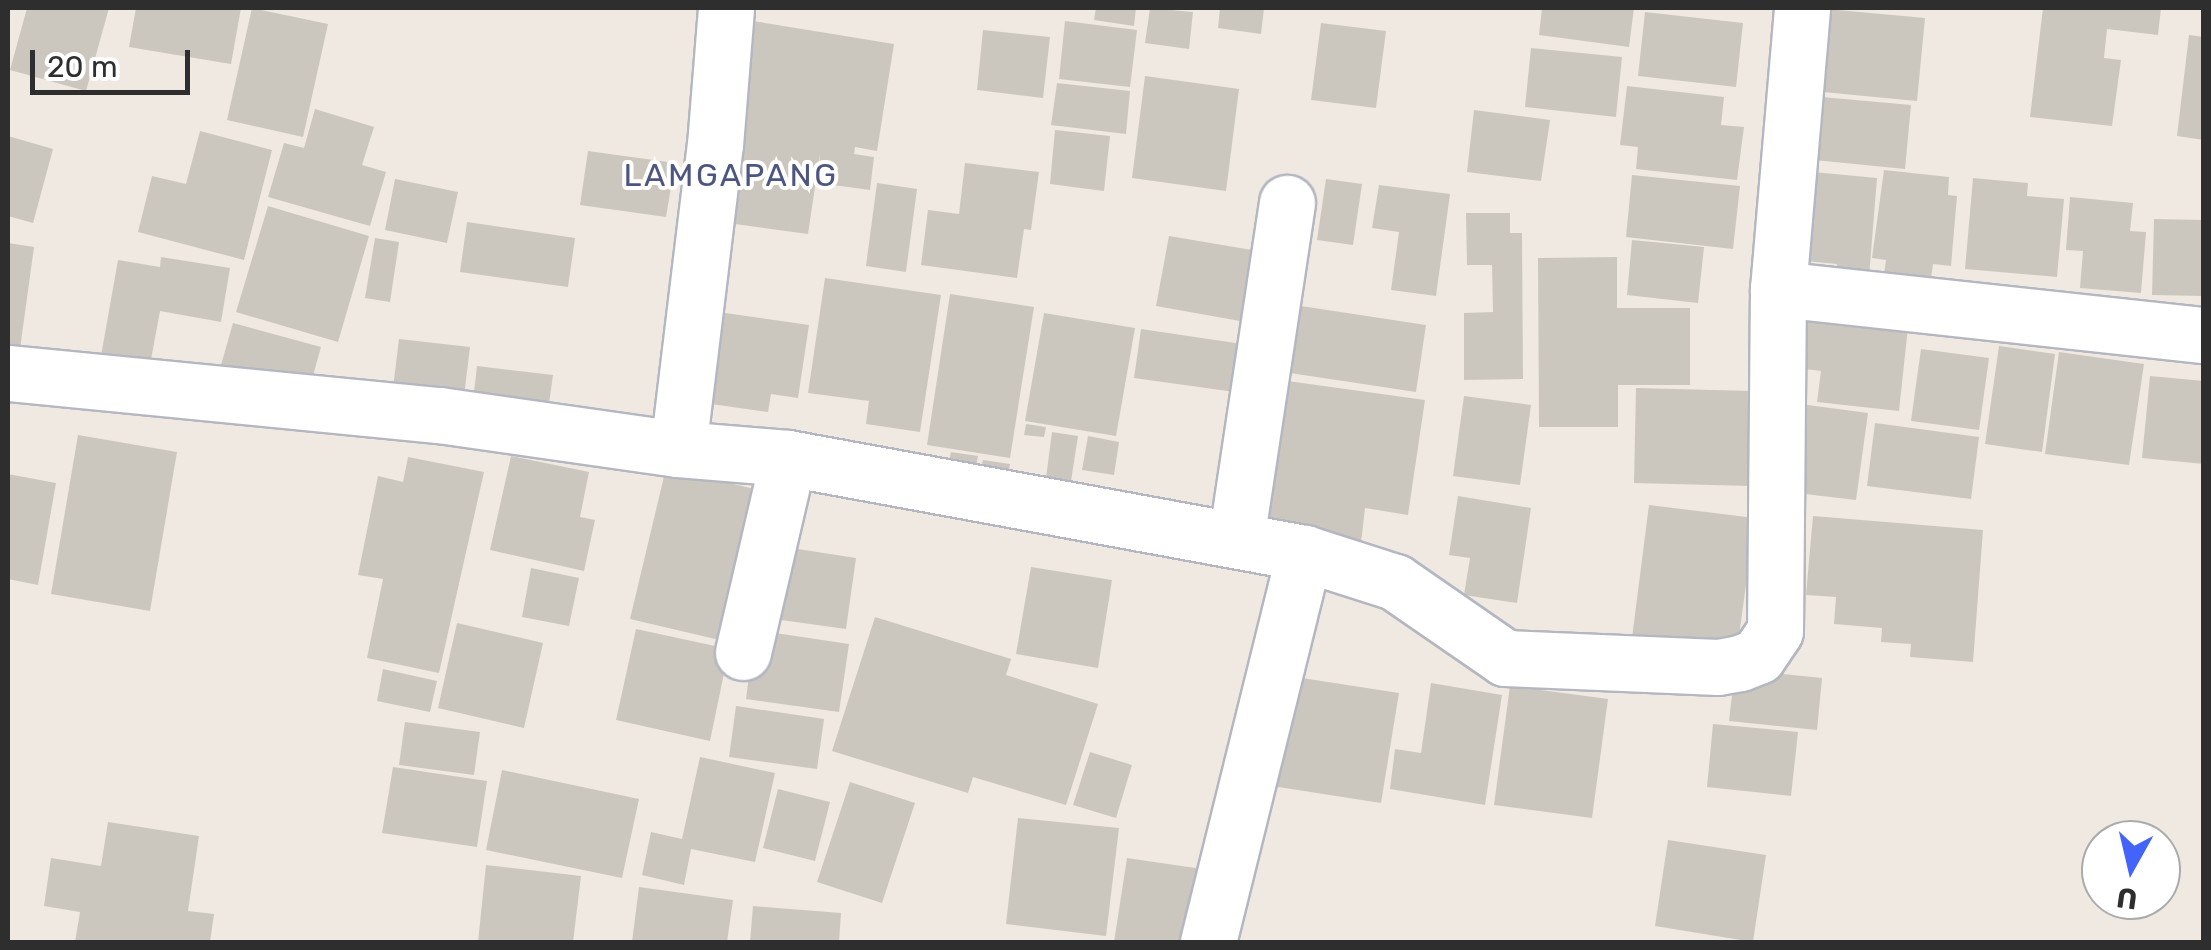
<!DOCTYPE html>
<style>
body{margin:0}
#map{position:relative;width:2211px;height:950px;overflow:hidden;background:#efe9e1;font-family:Rubik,sans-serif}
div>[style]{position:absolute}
.building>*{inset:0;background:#cbc7bf}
.roads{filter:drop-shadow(2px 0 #b4b7c1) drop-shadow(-2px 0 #b4b7c1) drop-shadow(0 2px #b4b7c1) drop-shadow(0 -2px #b4b7c1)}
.minor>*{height:55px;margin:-27.5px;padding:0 27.5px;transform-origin:27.5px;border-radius:27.5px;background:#fff}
span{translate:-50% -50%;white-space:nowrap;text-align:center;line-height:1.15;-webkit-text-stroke:8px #fff;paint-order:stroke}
.quarter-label{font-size:32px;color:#4d5680;letter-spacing:2.5px}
.frame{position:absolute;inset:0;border:10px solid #2e2e2e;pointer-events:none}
.north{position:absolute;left:2081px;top:820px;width:100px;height:100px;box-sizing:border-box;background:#fff;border:2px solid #ababab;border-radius:50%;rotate:188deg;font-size:28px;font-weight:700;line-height:40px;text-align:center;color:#2e2e2e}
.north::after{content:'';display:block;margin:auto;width:35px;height:45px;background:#4264fb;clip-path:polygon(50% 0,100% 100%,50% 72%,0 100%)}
.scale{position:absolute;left:30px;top:50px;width:160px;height:45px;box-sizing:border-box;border:5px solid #2e2e2e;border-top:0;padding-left:12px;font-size:30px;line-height:35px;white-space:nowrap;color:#2e2e2e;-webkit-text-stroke:8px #fff;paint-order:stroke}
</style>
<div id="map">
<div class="building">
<div style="clip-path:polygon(27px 8px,109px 8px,86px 91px,10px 70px)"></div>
<div style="clip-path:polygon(136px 8px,241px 8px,231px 64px,129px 47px)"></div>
<div style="clip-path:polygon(252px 8px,328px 24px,303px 137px,227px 120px)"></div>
<div style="clip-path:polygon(1096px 8px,1136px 8px,1134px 26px,1094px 20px)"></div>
<div style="clip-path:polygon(1150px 8px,1193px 12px,1189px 49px,1145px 43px)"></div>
<div style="clip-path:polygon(1220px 8px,1264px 8px,1261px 34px,1218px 28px)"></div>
<div style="clip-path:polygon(1542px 8px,1634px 8px,1629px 47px,1539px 35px)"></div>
<div style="clip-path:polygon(1816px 8px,1925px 18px,1917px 101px,1802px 90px)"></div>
<div style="clip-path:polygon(2043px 8px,2161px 8px,2158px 35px,2107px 29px,2104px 58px,2121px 60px,2112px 126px,2030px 117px)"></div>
<div style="clip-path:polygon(1645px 12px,1743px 23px,1736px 87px,1638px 76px)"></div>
<div style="clip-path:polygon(753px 21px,894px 44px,877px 151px,855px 147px,854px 154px,874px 157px,870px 190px,818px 183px,820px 153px,808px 234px,720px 222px,732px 142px,743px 143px)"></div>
<div style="clip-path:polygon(1065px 21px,1137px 30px,1130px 87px,1059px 79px)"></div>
<div style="clip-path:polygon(1321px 23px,1386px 31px,1376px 108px,1311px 100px)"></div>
<div style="clip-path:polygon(983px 30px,1050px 37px,1043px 98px,977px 90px)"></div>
<div style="clip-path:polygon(2189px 35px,2204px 37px,2204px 140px,2177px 136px)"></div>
<div style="clip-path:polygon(1531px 48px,1622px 57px,1616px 117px,1525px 107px)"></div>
<div style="clip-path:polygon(1145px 76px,1239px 89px,1226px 191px,1132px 178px)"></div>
<div style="clip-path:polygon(1057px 83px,1130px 91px,1126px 134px,1051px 125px)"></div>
<div style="clip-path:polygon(1627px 86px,1724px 97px,1721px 125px,1744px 127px,1737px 180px,1636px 169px,1638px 147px,1620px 145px)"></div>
<div style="clip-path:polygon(1800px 95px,1911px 105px,1905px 169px,1794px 158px)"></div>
<div style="clip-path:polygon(315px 109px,374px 127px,362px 165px,386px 172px,370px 226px,268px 197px,284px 143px,304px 148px)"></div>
<div style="clip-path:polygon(1474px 110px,1550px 120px,1541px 181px,1467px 172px)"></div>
<div style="clip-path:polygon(1055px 130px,1110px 136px,1104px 191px,1050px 184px)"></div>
<div style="clip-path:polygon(200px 131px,272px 150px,244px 260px,138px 232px,152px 176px,186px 184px)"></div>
<div style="clip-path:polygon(8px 136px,53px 149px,33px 223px,8px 216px)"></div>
<div style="clip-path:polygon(588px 151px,675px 163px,666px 217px,580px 205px)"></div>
<div style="clip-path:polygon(965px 163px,1039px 172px,1031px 230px,1024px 229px,1017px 278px,921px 265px,928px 210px,959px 214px)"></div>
<div style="clip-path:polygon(1792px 170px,1877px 178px,1869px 277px,1836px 274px,1837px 264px,1784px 259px)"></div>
<div style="clip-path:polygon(1884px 170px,1949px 177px,1948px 195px,1957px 196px,1951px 266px,1933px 264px,1931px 278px,1884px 274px,1886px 260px,1872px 258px)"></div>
<div style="clip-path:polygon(1632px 175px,1740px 186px,1733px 249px,1626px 237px)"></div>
<div style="clip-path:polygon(1973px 178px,2028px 183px,2027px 196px,2064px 199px,2057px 277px,1965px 269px)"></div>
<div style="clip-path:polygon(395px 179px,458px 192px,447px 243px,385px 230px)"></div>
<div style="clip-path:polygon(1326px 179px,1362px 184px,1353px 245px,1317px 240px)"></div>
<div style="clip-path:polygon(877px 183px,917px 189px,906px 272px,866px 266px)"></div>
<div style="clip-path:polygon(1379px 185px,1450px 194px,1436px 296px,1391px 290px,1399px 232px,1372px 228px)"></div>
<div style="clip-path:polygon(2070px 197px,2133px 203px,2130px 231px,2146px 232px,2141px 293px,2080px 288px,2083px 251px,2066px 250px)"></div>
<div style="clip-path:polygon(268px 206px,369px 236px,338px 342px,236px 312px)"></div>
<div style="clip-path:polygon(1466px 213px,1510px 213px,1510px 233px,1522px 233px,1523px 379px,1464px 380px,1464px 313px,1493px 312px,1492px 265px,1467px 265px)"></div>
<div style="clip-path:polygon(2154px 219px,2204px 220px,2204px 296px,2152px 295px)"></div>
<div style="clip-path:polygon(467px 222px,575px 238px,568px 287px,460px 272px)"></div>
<div style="clip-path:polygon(1169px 236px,1252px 250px,1240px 321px,1156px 306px)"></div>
<div style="clip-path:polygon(375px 238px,399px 242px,390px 302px,365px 298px)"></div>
<div style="clip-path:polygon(1632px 240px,1704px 247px,1698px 303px,1627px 295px)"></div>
<div style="clip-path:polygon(8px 243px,34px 247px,20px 349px,8px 347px)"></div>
<div style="clip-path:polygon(161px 257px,230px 268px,221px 322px,160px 311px,150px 365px,101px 356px,118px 260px,160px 267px)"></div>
<div style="clip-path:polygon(1617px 257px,1617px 308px,1690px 308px,1690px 385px,1618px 385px,1618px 427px,1539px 427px,1538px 258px)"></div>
<div style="clip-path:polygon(825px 278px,941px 295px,920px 432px,866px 424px,869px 401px,808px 393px)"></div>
<div style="clip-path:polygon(950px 294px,1034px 307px,1010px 458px,927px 445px)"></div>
<div style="clip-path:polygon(1301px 306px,1426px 325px,1416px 392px,1290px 373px)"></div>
<div style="clip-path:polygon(1796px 306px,1909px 318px,1899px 411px,1817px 402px,1821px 371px,1789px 367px)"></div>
<div style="clip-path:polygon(711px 311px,809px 325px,798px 398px,771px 394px,768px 412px,697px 402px)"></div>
<div style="clip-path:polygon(1044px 313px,1135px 328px,1116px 436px,1025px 421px)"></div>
<div style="clip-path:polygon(233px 323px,321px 347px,307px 397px,219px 372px)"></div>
<div style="clip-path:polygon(1141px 329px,1249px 345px,1242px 393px,1134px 378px)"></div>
<div style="clip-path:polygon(399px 339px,470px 347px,464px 396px,393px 388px)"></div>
<div style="clip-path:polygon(1999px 346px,2055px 354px,2042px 452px,1985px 444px)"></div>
<div style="clip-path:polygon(1921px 349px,1989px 358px,1979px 430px,1911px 421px)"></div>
<div style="clip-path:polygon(2059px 352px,2144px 364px,2129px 465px,2045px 454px)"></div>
<div style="clip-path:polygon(477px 366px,553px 375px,547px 418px,472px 409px)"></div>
<div style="clip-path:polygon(2150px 376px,2204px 381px,2204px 464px,2142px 458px)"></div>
<div style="clip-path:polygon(1273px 379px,1425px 400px,1408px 515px,1365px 508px,1361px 543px,1252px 528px)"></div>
<div style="clip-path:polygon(1636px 388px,1752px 391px,1751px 486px,1634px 483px)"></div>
<div style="clip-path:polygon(1464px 396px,1531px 405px,1520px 485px,1453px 476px)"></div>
<div style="clip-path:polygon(1800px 404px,1868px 413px,1856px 500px,1788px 492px)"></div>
<div style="clip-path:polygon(1875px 423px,1979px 437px,1971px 499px,1867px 486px)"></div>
<div style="clip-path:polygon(1026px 424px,1046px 427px,1044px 437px,1024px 435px)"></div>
<div style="clip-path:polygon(1052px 432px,1078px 436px,1071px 481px,1046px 478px)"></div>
<div style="clip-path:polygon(78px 435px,177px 452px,150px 611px,51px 594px)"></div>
<div style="clip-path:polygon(1088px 436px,1119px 442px,1114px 475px,1082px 470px)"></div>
<div style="clip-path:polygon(951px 452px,978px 456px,974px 476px,947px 471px)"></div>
<div style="clip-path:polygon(511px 456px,589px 472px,580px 517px,595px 520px,584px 571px,490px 550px)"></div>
<div style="clip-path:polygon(408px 457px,484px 472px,439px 673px,367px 658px,383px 579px,358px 575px,378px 476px,403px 482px)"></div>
<div style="clip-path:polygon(983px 460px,1010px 464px,1007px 483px,979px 478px)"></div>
<div style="clip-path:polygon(666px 468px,763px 491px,728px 642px,630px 619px)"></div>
<div style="clip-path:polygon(8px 474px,56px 483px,38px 585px,8px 579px)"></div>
<div style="clip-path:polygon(1458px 496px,1531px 508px,1517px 603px,1464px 595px,1470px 558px,1449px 555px)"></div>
<div style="clip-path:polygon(1649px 505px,1755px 518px,1737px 651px,1632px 638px)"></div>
<div style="clip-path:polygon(1813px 516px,1983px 530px,1973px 662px,1910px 657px,1911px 644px,1881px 642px,1882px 628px,1834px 624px,1836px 597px,1806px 595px)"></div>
<div style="clip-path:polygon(785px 547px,856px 558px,846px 629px,774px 619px)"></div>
<div style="clip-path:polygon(1031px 567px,1112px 580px,1098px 668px,1016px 654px)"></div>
<div style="clip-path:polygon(531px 568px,579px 578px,569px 626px,522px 617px)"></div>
<div style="clip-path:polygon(875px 617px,1011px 659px,1006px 675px,1098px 704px,1066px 805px,973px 777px,968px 793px,832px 751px)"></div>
<div style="clip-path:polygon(457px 623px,543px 643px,524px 728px,438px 708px)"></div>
<div style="clip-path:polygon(636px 629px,729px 649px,710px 741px,616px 720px)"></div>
<div style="clip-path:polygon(755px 630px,849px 644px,839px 712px,746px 699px)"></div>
<div style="clip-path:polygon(383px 669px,437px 681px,430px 712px,377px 701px)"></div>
<div style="clip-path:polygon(1735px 669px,1822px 678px,1817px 730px,1729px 721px)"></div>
<div style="clip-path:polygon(1289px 676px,1399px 693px,1381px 803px,1272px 786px)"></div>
<div style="clip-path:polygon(1431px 683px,1502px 695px,1485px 805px,1390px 789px,1395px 749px,1421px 753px)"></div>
<div style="clip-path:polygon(1510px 686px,1608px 699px,1592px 818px,1494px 805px)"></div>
<div style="clip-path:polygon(736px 706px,824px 719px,817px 769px,729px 757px)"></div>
<div style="clip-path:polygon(405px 722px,480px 732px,474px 775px,399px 765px)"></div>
<div style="clip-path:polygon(1713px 724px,1798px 732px,1791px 796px,1707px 787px)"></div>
<div style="clip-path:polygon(1090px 752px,1132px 765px,1116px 818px,1073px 805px)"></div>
<div style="clip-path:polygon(700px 757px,775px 773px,755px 862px,691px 849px,684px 885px,642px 875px,651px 832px,682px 839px)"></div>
<div style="clip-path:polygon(393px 767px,487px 781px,477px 847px,382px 833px)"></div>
<div style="clip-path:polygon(502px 770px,639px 799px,622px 878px,486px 850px)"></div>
<div style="clip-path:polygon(850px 782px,915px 803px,882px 903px,817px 882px)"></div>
<div style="clip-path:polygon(778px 789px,830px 802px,815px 861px,763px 848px)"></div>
<div style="clip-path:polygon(1018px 818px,1119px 828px,1106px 936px,1006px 924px)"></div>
<div style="clip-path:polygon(108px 822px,199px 836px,188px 911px,214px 914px,210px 942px,75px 942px,80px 912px,44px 906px,51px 858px,101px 866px)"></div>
<div style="clip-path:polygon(1668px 840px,1766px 855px,1753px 942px,1655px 926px)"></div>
<div style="clip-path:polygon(1127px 858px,1202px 869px,1191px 942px,1114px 942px)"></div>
<div style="clip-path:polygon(486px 865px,581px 876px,573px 942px,478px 942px)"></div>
<div style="clip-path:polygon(639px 887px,733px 900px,727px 942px,632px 942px)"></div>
<div style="clip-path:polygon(753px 906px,841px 913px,839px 942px,750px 942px)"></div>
</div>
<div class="roads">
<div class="minor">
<div style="left:1778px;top:289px;width:428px;rotate:6.2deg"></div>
<div style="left:8px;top:373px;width:433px;rotate:5.6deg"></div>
<div style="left:439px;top:415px;width:241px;rotate:8.1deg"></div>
<div style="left:678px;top:449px;width:110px;rotate:4.7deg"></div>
<div style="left:788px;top:458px;width:525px;rotate:10.43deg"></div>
<div style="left:1304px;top:553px;width:96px;rotate:17.7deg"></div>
<div style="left:1395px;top:582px;width:134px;rotate:34.6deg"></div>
<div style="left:1505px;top:658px;width:213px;rotate:2.4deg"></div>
<div style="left:1718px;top:667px;width:22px;rotate:-10deg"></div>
<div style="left:1740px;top:663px;width:19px;rotate:-21deg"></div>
<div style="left:1758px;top:656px;width:30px;rotate:-56deg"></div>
<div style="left:1775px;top:631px;width:342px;rotate:-89.5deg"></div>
<div style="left:1778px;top:289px;width:282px;rotate:-85.1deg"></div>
<div style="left:678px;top:449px;width:306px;rotate:-83.1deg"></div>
<div style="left:715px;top:145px;width:137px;rotate:-85.4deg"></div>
<div style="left:1236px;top:540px;width:341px;rotate:-81.4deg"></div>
<div style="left:743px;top:652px;width:199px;rotate:-76.9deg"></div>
<div style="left:1208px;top:942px;width:401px;rotate:-76.1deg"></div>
</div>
</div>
<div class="quarter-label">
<span style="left:731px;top:175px">LAMGAPANG</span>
</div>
<div class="frame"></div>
<div class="north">U</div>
<div class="scale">20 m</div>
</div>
